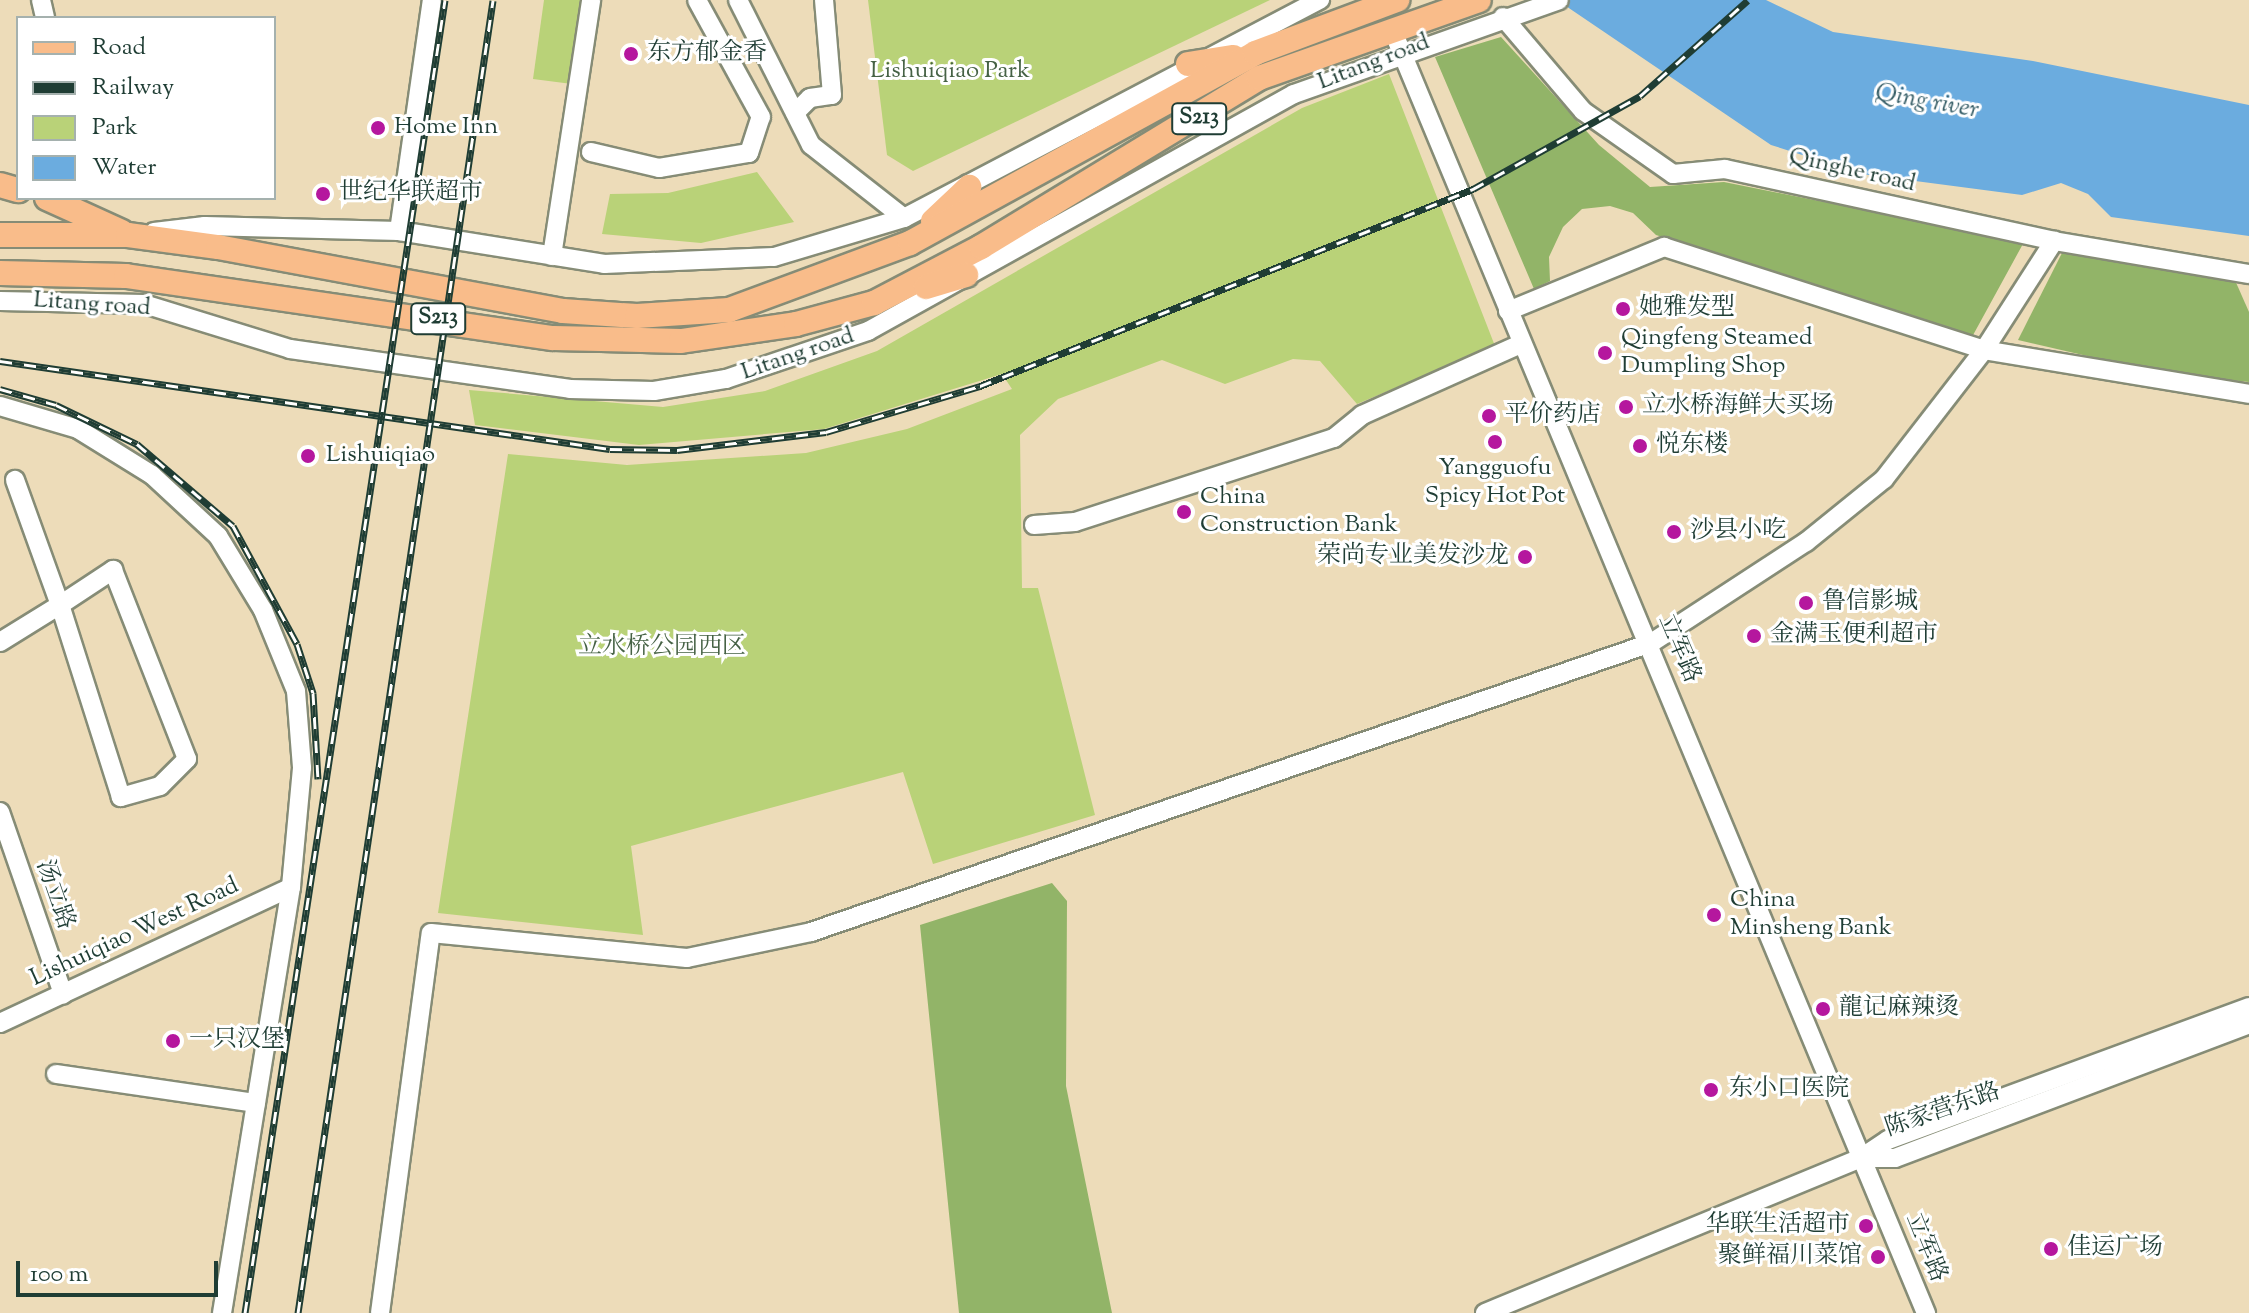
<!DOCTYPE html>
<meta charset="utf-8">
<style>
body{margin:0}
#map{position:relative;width:2249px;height:1313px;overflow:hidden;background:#eddcb9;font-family:"Sorts Mill Goudy","Noto Serif SC",serif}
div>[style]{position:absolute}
.green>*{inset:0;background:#b9d278}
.forest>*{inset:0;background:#92b468}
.water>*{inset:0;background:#6bacdf}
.roads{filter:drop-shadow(2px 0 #868c76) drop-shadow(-2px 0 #868c76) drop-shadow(0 2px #868c76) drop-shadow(0 -2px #868c76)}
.minor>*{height:18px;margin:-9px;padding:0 9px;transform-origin:9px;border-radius:9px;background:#fff}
.major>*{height:24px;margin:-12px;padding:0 12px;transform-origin:12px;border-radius:12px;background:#f9bc8a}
.rail>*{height:7px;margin-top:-3.5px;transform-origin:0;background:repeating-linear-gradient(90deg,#fff 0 12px,#1f3d34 0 24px);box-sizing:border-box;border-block:2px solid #1f3d34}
.dots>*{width:22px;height:22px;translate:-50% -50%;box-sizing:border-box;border:4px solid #fff;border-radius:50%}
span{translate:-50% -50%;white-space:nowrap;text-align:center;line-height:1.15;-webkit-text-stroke:6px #fff;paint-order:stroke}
.shield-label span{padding:2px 6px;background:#fff;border:2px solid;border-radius:6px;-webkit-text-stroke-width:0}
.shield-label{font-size:22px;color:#1f3d34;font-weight:700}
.poi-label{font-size:24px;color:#1f3d34}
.left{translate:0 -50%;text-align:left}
.right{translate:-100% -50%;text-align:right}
.street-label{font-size:24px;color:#1f3d34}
.park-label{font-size:24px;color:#466245}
.water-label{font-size:26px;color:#365e67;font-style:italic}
.legend{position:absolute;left:16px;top:16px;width:260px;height:184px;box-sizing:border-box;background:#fff;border:2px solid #a5b1ae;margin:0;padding:10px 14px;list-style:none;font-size:24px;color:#1f3d34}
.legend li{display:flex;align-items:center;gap:16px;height:40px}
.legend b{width:40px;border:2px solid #a5b1ae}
.scale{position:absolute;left:16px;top:1261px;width:202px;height:36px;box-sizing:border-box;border:4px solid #1f3d34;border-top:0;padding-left:10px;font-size:24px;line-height:28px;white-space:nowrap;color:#1f3d34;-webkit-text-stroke:6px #fff;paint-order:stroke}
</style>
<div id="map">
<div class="green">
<div style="clip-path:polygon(544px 0,586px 0,572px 84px,533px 79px)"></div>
<div style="clip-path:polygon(868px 0,1270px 0,913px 171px,887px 155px)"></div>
<div style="clip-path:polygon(1389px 74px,1495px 346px,1357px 404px,1320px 361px,1293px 359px,1225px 384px,1162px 360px,1058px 399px,1020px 435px,1022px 588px,1038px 588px,1095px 815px,933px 864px,903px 772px,631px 846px,643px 935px,438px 913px,508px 454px,627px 465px,806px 453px,907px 429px,1012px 389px,1002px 374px,824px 429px,639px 445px,475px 425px,469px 390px,663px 407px,765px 391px,877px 351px,1302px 108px)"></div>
<div style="clip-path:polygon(757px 172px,794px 222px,701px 243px,602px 234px,610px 194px,668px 193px)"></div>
</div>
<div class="forest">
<div style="clip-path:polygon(1501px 37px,1599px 145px,1650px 187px,1724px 182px,2024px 242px,1972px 337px,1656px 235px,1633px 213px,1610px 206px,1582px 209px,1563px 227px,1549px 257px,1550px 281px,1534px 289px,1435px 57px)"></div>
<div style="clip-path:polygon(2063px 251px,2234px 278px,2249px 312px,2249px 382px,2161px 373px,2018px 340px)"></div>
<div style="clip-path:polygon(1052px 883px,1067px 901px,1066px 1086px,1112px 1313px,959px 1313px,920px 925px)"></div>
</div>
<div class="water">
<div style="clip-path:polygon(1557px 0,1766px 0,1833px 32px,2033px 61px,2249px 105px,2249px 236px,2111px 217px,2088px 194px,2061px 183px,2022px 195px,1862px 174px,1771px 145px)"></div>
</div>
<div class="roads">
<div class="minor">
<div style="left:41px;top:0;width:18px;rotate:77deg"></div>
<div style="left:738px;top:0;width:162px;rotate:63.3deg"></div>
<div style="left:811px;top:145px;width:118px;rotate:38.1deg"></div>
<div style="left:1503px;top:17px;width:123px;rotate:49.6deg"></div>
<div style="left:1583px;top:111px;width:110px;rotate:35deg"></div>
<div style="left:1673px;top:174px;width:52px;rotate:-5.5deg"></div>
<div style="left:1725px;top:169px;width:337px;rotate:12.3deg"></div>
<div style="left:2054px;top:241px;width:198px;rotate:9.6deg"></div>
<div style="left:1397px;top:41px;width:1378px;rotate:67.42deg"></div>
<div style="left:795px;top:113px;width:21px;rotate:-45deg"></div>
<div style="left:810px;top:98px;width:22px;rotate:-8deg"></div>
<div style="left:832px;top:95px;width:95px;rotate:-94.8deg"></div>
<div style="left:591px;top:152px;width:70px;rotate:13.2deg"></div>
<div style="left:659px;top:168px;width:91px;rotate:-9.5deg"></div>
<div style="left:749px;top:153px;width:38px;rotate:-72deg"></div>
<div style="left:761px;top:117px;width:133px;rotate:-118.7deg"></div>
<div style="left:399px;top:231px;width:233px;rotate:-81.9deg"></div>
<div style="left:154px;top:232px;width:51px;rotate:-6.7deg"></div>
<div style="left:205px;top:226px;width:194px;rotate:1.5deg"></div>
<div style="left:399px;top:231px;width:208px;rotate:9.1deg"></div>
<div style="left:604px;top:264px;width:170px;rotate:-2.4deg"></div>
<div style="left:774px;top:257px;width:136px;rotate:-16.7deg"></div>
<div style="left:904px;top:218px;width:470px;rotate:-27.7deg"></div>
<div style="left:552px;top:256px;width:259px;rotate:-81.3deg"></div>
<div style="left:0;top:301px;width:144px;rotate:1.2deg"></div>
<div style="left:144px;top:304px;width:153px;rotate:17.1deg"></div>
<div style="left:290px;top:349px;width:283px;rotate:8.1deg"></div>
<div style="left:570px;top:389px;width:84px;rotate:1.4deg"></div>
<div style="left:654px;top:391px;width:73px;rotate:-9.5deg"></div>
<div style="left:726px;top:379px;width:150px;rotate:-18.7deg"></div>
<div style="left:868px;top:331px;width:487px;rotate:-29.1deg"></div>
<div style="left:1294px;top:94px;width:281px;rotate:-19.5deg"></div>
<div style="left:1508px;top:311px;width:169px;rotate:-22.3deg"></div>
<div style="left:1664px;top:247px;width:336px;rotate:17.8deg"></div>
<div style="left:1984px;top:350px;width:269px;rotate:9.4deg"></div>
<div style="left:0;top:406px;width:81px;rotate:16.4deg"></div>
<div style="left:78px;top:429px;width:87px;rotate:31.9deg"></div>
<div style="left:152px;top:475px;width:90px;rotate:42.7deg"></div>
<div style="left:218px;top:536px;width:87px;rotate:58.7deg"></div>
<div style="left:263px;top:610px;width:87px;rotate:67.8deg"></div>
<div style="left:296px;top:691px;width:77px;rotate:85.5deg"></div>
<div style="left:302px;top:768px;width:120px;rotate:95.3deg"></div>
<div style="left:291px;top:887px;width:432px;rotate:99.2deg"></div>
<div style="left:1034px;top:525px;width:41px;rotate:-4.2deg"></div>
<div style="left:1075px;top:522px;width:272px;rotate:-18deg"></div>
<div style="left:1334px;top:438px;width:36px;rotate:-39deg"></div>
<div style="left:1362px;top:415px;width:174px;rotate:-24.1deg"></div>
<div style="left:113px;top:570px;width:203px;rotate:68.6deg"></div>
<div style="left:187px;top:759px;width:38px;rotate:135deg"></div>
<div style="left:160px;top:786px;width:41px;rotate:164.2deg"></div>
<div style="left:121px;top:797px;width:201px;rotate:-107.6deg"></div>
<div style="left:60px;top:605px;width:64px;rotate:-33.4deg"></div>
<div style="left:0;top:642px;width:70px;rotate:-31.7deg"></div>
<div style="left:60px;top:605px;width:133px;rotate:-109.8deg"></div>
<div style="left:0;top:812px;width:193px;rotate:70.9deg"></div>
<div style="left:0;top:1023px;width:321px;rotate:-25deg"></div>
<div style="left:56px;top:1074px;width:202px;rotate:8.3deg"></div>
<div style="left:1861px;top:1158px;width:34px"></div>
<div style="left:1895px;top:1158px;width:379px;rotate:-20.7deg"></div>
<div style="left:380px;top:1313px;width:383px;rotate:-82.4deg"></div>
<div style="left:431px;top:933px;width:257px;rotate:5.6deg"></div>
<div style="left:687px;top:958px;width:127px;rotate:-11.8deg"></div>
<div style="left:811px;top:932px;width:888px;rotate:-18.99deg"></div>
<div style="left:1651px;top:643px;width:185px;rotate:-33.1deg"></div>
<div style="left:1806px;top:542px;width:100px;rotate:-38.9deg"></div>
<div style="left:1884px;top:479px;width:163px;rotate:-52.2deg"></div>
<div style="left:1984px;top:350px;width:130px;rotate:-57.3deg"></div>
<div style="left:1485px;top:1313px;width:407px;rotate:-22.4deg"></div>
<div style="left:1861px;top:1158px;width:32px;rotate:-34deg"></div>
<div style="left:1888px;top:1140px;width:385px;rotate:-20.2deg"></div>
</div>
<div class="major">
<div style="left:1188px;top:64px;width:46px;rotate:-8.8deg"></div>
<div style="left:0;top:185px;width:19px;rotate:16deg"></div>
<div style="left:47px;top:198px;width:82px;rotate:24.4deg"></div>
<div style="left:933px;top:221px;width:50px;rotate:-43.4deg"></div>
<div style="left:0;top:235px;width:128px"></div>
<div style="left:128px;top:235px;width:91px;rotate:7.6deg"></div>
<div style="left:218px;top:247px;width:351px;rotate:10.5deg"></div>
<div style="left:563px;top:311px;width:74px;rotate:3.9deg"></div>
<div style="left:637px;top:316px;width:92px;rotate:-3.7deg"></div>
<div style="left:729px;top:310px;width:193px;rotate:-20.3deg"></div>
<div style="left:910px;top:243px;width:394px;rotate:-28.8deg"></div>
<div style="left:1255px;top:53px;width:152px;rotate:-20.5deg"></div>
<div style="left:0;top:273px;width:126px;rotate:1.4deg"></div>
<div style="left:126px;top:276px;width:431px;rotate:8.3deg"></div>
<div style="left:553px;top:338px;width:128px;rotate:1.3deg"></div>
<div style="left:681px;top:341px;width:116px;rotate:-8.4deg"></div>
<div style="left:796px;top:324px;width:81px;rotate:-15.1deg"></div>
<div style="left:874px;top:303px;width:121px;rotate:-27.6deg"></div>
<div style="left:981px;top:247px;width:325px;rotate:-31.3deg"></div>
<div style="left:1259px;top:78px;width:233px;rotate:-19.5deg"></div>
<div style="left:926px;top:287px;width:42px;rotate:-16.7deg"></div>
</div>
</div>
<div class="rail">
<div style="left:0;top:361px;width:616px;rotate:8.21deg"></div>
<div style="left:610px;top:449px;width:67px;rotate:0.9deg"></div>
<div style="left:677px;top:450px;width:150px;rotate:-6.9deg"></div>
<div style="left:826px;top:432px;width:161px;rotate:-16.6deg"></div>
<div style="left:980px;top:386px;width:531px;rotate:-21.78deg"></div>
<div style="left:1473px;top:189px;width:191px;rotate:-29.1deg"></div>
<div style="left:1640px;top:96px;width:144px;rotate:-41.6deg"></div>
<div style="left:0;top:389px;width:58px;rotate:15.9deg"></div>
<div style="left:56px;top:405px;width:90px;rotate:25.7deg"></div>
<div style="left:137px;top:444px;width:126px;rotate:40.5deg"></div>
<div style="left:233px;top:526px;width:134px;rotate:61.5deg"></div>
<div style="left:297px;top:644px;width:52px;rotate:71.9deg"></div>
<div style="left:313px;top:693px;width:86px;rotate:86.7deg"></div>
<div style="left:245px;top:1313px;width:1328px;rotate:-81.34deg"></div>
<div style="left:298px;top:1313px;width:1327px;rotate:-81.55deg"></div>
</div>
<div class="dots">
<div style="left:631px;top:54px;background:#b5179e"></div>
<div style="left:378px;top:128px;background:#b5179e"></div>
<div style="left:323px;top:194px;background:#b5179e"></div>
<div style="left:1623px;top:309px;background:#b5179e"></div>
<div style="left:1605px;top:353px;background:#b5179e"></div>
<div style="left:1626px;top:407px;background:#b5179e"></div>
<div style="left:1489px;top:416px;background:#b5179e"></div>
<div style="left:1495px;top:442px;background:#b5179e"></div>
<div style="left:1640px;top:446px;background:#b5179e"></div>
<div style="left:308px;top:456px;background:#b5179e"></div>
<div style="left:1184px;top:512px;background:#b5179e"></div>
<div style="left:1674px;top:532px;background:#b5179e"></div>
<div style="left:1525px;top:557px;background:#b5179e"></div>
<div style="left:1806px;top:603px;background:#b5179e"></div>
<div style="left:1754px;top:636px;background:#b5179e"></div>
<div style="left:1714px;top:915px;background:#b5179e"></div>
<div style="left:1823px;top:1009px;background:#b5179e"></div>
<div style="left:173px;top:1041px;background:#b5179e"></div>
<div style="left:1711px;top:1090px;background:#b5179e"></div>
<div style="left:1866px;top:1226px;background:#b5179e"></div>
<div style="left:2051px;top:1249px;background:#b5179e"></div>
<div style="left:1878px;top:1257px;background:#b5179e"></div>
</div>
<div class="shield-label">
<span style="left:1199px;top:119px">S213</span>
<span style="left:438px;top:319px">S213</span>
</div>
<div class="poi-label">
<span class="left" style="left:647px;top:54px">东方郁金香</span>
<span class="left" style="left:394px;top:128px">Home Inn</span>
<span class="left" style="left:339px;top:194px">世纪华联超市</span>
<span class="left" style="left:1639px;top:309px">她雅发型</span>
<span class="left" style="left:1621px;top:353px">Qingfeng Steamed<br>Dumpling Shop</span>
<span class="left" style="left:1642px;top:407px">立水桥海鲜大买场</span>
<span class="left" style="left:1505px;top:416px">平价药店</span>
<span class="left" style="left:1656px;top:446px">悦东楼</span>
<span class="left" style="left:326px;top:456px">Lishuiqiao</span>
<span style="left:1495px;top:483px">Yangguofu<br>Spicy Hot Pot</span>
<span class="left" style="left:1200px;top:512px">China<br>Construction Bank</span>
<span class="left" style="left:1690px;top:532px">沙县小吃</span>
<span class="right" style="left:1509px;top:557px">荣尚专业美发沙龙</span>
<span class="left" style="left:1822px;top:603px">鲁信影城</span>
<span class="left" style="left:1770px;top:636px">金满玉便利超市</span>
<span class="left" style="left:1730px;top:915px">China<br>Minsheng Bank</span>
<span class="left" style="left:1839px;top:1009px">龍记麻辣烫</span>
<span class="left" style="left:189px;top:1041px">一只汉堡</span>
<span class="left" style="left:1729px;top:1090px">东小口医院</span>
<span class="right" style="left:1850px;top:1226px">华联生活超市</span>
<span class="left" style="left:2067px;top:1249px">佳运广场</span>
<span class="right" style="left:1862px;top:1257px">聚鲜福川菜馆</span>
</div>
<div class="street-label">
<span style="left:1374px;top:63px;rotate:-21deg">Litang road</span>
<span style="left:1852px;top:171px;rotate:13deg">Qinghe road</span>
<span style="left:92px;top:305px;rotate:4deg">Litang road</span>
<span style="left:798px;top:355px;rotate:-19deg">Litang road</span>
<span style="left:1678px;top:649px;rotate:67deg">立军路</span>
<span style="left:54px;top:895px;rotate:71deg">汤立路</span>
<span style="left:135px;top:933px;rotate:-25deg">Lishuiqiao West Road</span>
<span style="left:1943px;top:1111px;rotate:-19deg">陈家营东路</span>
<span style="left:1925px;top:1248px;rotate:68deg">立军路</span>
</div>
<div class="park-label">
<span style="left:950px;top:72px">Lishuiqiao Park</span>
<span style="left:662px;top:648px">立水桥公园西区</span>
</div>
<div class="water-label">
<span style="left:1927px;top:102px;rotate:10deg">Qing river</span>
</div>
<ul class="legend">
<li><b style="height:10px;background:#f9bc8a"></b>Road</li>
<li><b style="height:10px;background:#1f3d34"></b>Railway</li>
<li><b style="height:22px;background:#b9d278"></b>Park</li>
<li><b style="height:22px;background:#6bacdf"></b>Water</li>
</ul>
<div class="scale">100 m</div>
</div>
